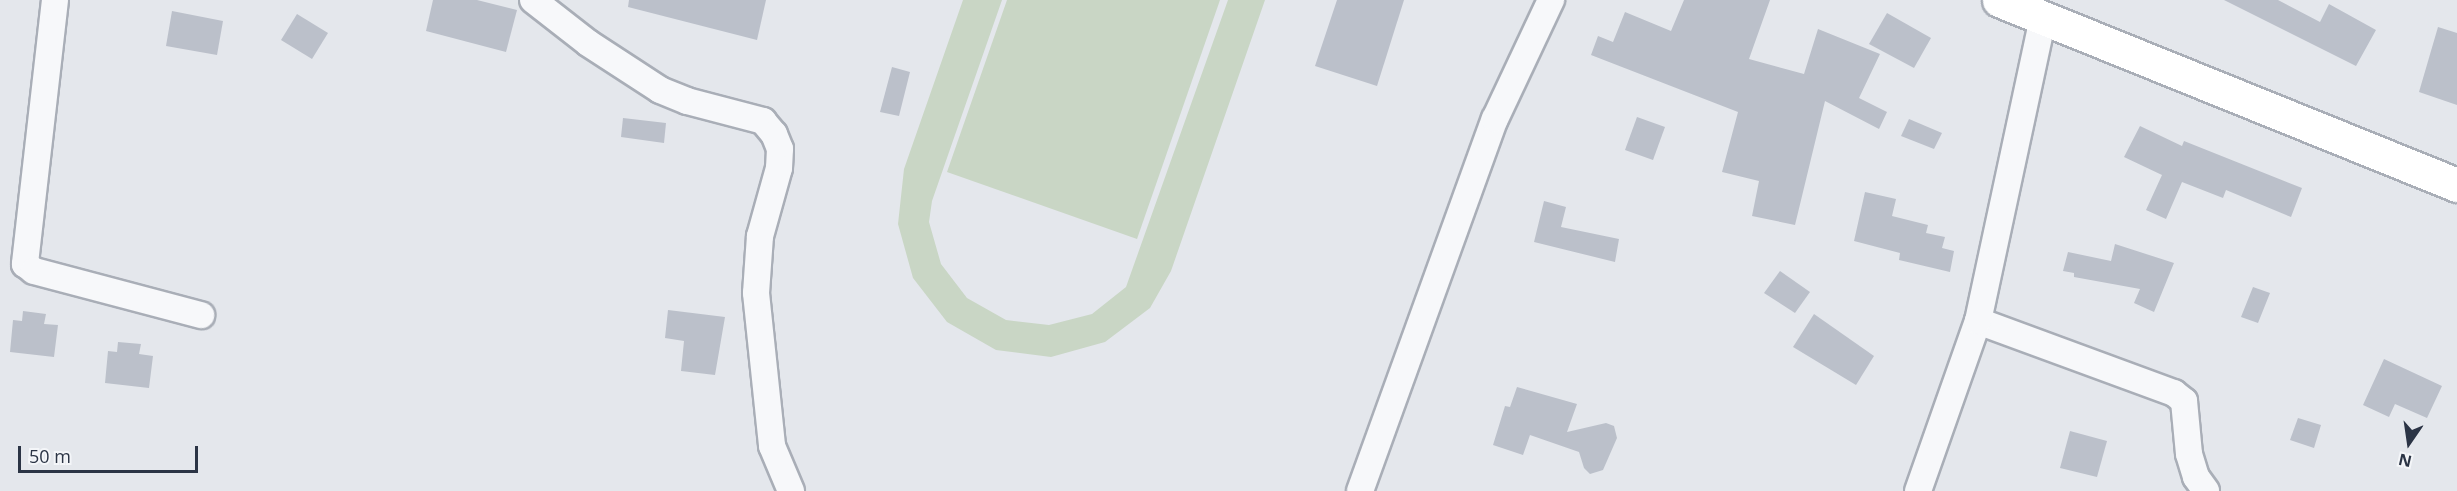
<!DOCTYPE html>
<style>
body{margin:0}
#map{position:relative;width:2457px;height:491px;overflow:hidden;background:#e4e7ec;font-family:"Open Sans",sans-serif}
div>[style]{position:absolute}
.green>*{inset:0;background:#c9d6c5}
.building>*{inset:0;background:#bbc0ca}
.roads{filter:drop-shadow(2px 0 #a9aeb7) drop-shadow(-2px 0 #a9aeb7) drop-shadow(0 2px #a9aeb7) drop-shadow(0 -2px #a9aeb7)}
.street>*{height:26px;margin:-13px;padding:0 13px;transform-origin:13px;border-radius:13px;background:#f7f8fa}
.secondary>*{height:33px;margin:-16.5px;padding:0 16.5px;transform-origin:16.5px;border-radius:16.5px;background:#fff}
span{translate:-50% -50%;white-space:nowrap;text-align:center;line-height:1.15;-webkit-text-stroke:5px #f4f6f9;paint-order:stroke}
.north{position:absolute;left:2379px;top:413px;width:60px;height:60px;-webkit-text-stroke:4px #f4f6f9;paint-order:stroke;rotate:193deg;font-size:16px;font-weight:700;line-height:24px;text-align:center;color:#2b3445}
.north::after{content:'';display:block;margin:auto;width:21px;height:27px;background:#2b3445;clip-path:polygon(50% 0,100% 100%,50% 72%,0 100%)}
.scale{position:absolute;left:18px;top:446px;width:180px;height:27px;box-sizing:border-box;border:3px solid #2b3445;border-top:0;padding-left:8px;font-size:18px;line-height:21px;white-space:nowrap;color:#2b3445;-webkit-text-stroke:4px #f4f6f9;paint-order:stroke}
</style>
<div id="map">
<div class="green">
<div style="clip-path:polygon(963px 0,1002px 0,932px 201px,929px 222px,941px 264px,967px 298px,1006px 320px,1049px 325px,1092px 314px,1126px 287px,1228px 0,1265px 0,1171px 271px,1150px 308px,1105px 342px,1051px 357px,996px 350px,947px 322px,913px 278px,898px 224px,904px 169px)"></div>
<div style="clip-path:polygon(1007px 0,1220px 0,1137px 239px,947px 172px)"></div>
</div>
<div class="building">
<div style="clip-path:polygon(433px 0,477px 0,517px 10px,506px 52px,426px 31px)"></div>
<div style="clip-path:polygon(629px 0,766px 0,757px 40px,628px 7px)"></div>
<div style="clip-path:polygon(1337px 0,1404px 0,1377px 86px,1315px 66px)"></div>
<div style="clip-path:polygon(1684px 0,1770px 0,1749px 59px,1804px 74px,1818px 29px,1880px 54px,1859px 98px,1887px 112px,1879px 129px,1825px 101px,1795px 225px,1752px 216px,1759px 181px,1722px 172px,1738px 112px,1591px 55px,1598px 36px,1613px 42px,1625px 12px,1671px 31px)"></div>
<div style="clip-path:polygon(2224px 0,2278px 0,2320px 22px,2329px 4px,2376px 30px,2356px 66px)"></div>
<div style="clip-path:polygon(172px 11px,223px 21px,217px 55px,166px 46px)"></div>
<div style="clip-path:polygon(1887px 13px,1931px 38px,1914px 68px,1869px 44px)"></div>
<div style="clip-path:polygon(297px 14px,328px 33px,312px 59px,281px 40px)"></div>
<div style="clip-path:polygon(2438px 27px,2457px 33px,2457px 105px,2419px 92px)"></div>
<div style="clip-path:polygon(892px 67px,910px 72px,899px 116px,880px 112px)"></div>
<div style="clip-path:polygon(1637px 117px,1665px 127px,1653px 160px,1625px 150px)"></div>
<div style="clip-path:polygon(623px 118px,666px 123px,664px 143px,621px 137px)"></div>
<div style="clip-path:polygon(1909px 119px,1942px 133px,1934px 149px,1901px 136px)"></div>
<div style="clip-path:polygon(2140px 126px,2182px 146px,2184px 141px,2302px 188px,2291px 217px,2226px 190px,2223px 198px,2182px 182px,2166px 219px,2146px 210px,2162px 175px,2124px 157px)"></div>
<div style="clip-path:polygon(1865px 192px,1896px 199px,1892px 216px,1928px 225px,1926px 233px,1945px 237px,1942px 248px,1954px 251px,1950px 272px,1899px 260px,1900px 253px,1854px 241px)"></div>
<div style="clip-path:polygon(1544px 201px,1566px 207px,1561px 227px,1619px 239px,1615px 262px,1534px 242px)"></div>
<div style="clip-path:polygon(2115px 244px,2174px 263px,2154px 312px,2134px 303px,2140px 289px,2074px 277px,2074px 273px,2063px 271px,2068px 252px,2111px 261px)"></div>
<div style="clip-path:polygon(1780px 271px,1810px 292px,1795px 313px,1764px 293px)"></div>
<div style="clip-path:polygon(2253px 287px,2270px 293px,2258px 323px,2241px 317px)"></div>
<div style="clip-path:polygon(668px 310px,725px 317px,715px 375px,681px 371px,684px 341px,665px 338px)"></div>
<div style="clip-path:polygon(23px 311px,46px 314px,44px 324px,58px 325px,54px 357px,10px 352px,13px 320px,22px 321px)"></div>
<div style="clip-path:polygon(1814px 314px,1874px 356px,1856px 385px,1793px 347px)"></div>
<div style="clip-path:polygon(118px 342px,141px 344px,139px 354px,153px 356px,149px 388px,105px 383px,108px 351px,117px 352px)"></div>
<div style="clip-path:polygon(2384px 359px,2442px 386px,2427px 418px,2395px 404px,2389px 417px,2363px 405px)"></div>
<div style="clip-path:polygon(1517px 387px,1577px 404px,1567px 432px,1606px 423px,1614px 426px,1617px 438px,1603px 470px,1590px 474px,1584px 468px,1579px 452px,1530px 435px,1523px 455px,1493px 445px,1505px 406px,1510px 407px)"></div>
<div style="clip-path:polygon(2298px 418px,2321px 425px,2314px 448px,2290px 440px)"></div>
<div style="clip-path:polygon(2070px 431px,2107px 441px,2097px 477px,2060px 468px)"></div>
</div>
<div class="roads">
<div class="street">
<div style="left:55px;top:0;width:266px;rotate:96.5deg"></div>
<div style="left:25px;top:264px;width:11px;rotate:38deg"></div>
<div style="left:34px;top:271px;width:173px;rotate:14.8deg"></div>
<div style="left:533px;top:0;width:70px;rotate:38deg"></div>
<div style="left:588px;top:43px;width:86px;rotate:33.1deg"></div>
<div style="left:660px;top:90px;width:29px;rotate:22deg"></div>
<div style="left:687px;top:101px;width:79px;rotate:14.7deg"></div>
<div style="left:763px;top:121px;width:17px;rotate:50deg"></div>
<div style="left:774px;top:134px;width:16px;rotate:68deg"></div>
<div style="left:780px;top:149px;width:19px;rotate:93deg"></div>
<div style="left:779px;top:168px;width:71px;rotate:105.6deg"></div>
<div style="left:760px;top:236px;width:57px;rotate:94deg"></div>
<div style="left:756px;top:293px;width:154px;rotate:84deg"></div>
<div style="left:772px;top:446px;width:49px;rotate:67.1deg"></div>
<div style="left:1978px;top:321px;width:209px;rotate:20.2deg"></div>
<div style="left:2174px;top:393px;width:13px;rotate:39deg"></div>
<div style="left:2184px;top:401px;width:53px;rotate:84.6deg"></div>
<div style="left:2189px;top:454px;width:24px;rotate:73deg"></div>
<div style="left:2196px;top:477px;width:17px;rotate:54deg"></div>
<div style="left:1360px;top:491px;width:396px;rotate:-70.1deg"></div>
<div style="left:1495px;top:119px;width:132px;rotate:-64.8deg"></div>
<div style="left:1918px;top:491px;width:180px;rotate:-70.6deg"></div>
<div style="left:1978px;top:321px;width:311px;rotate:-77.9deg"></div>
</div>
<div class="secondary">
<div style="left:1999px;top:0;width:494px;rotate:22deg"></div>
</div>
</div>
<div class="north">N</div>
<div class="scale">50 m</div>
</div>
